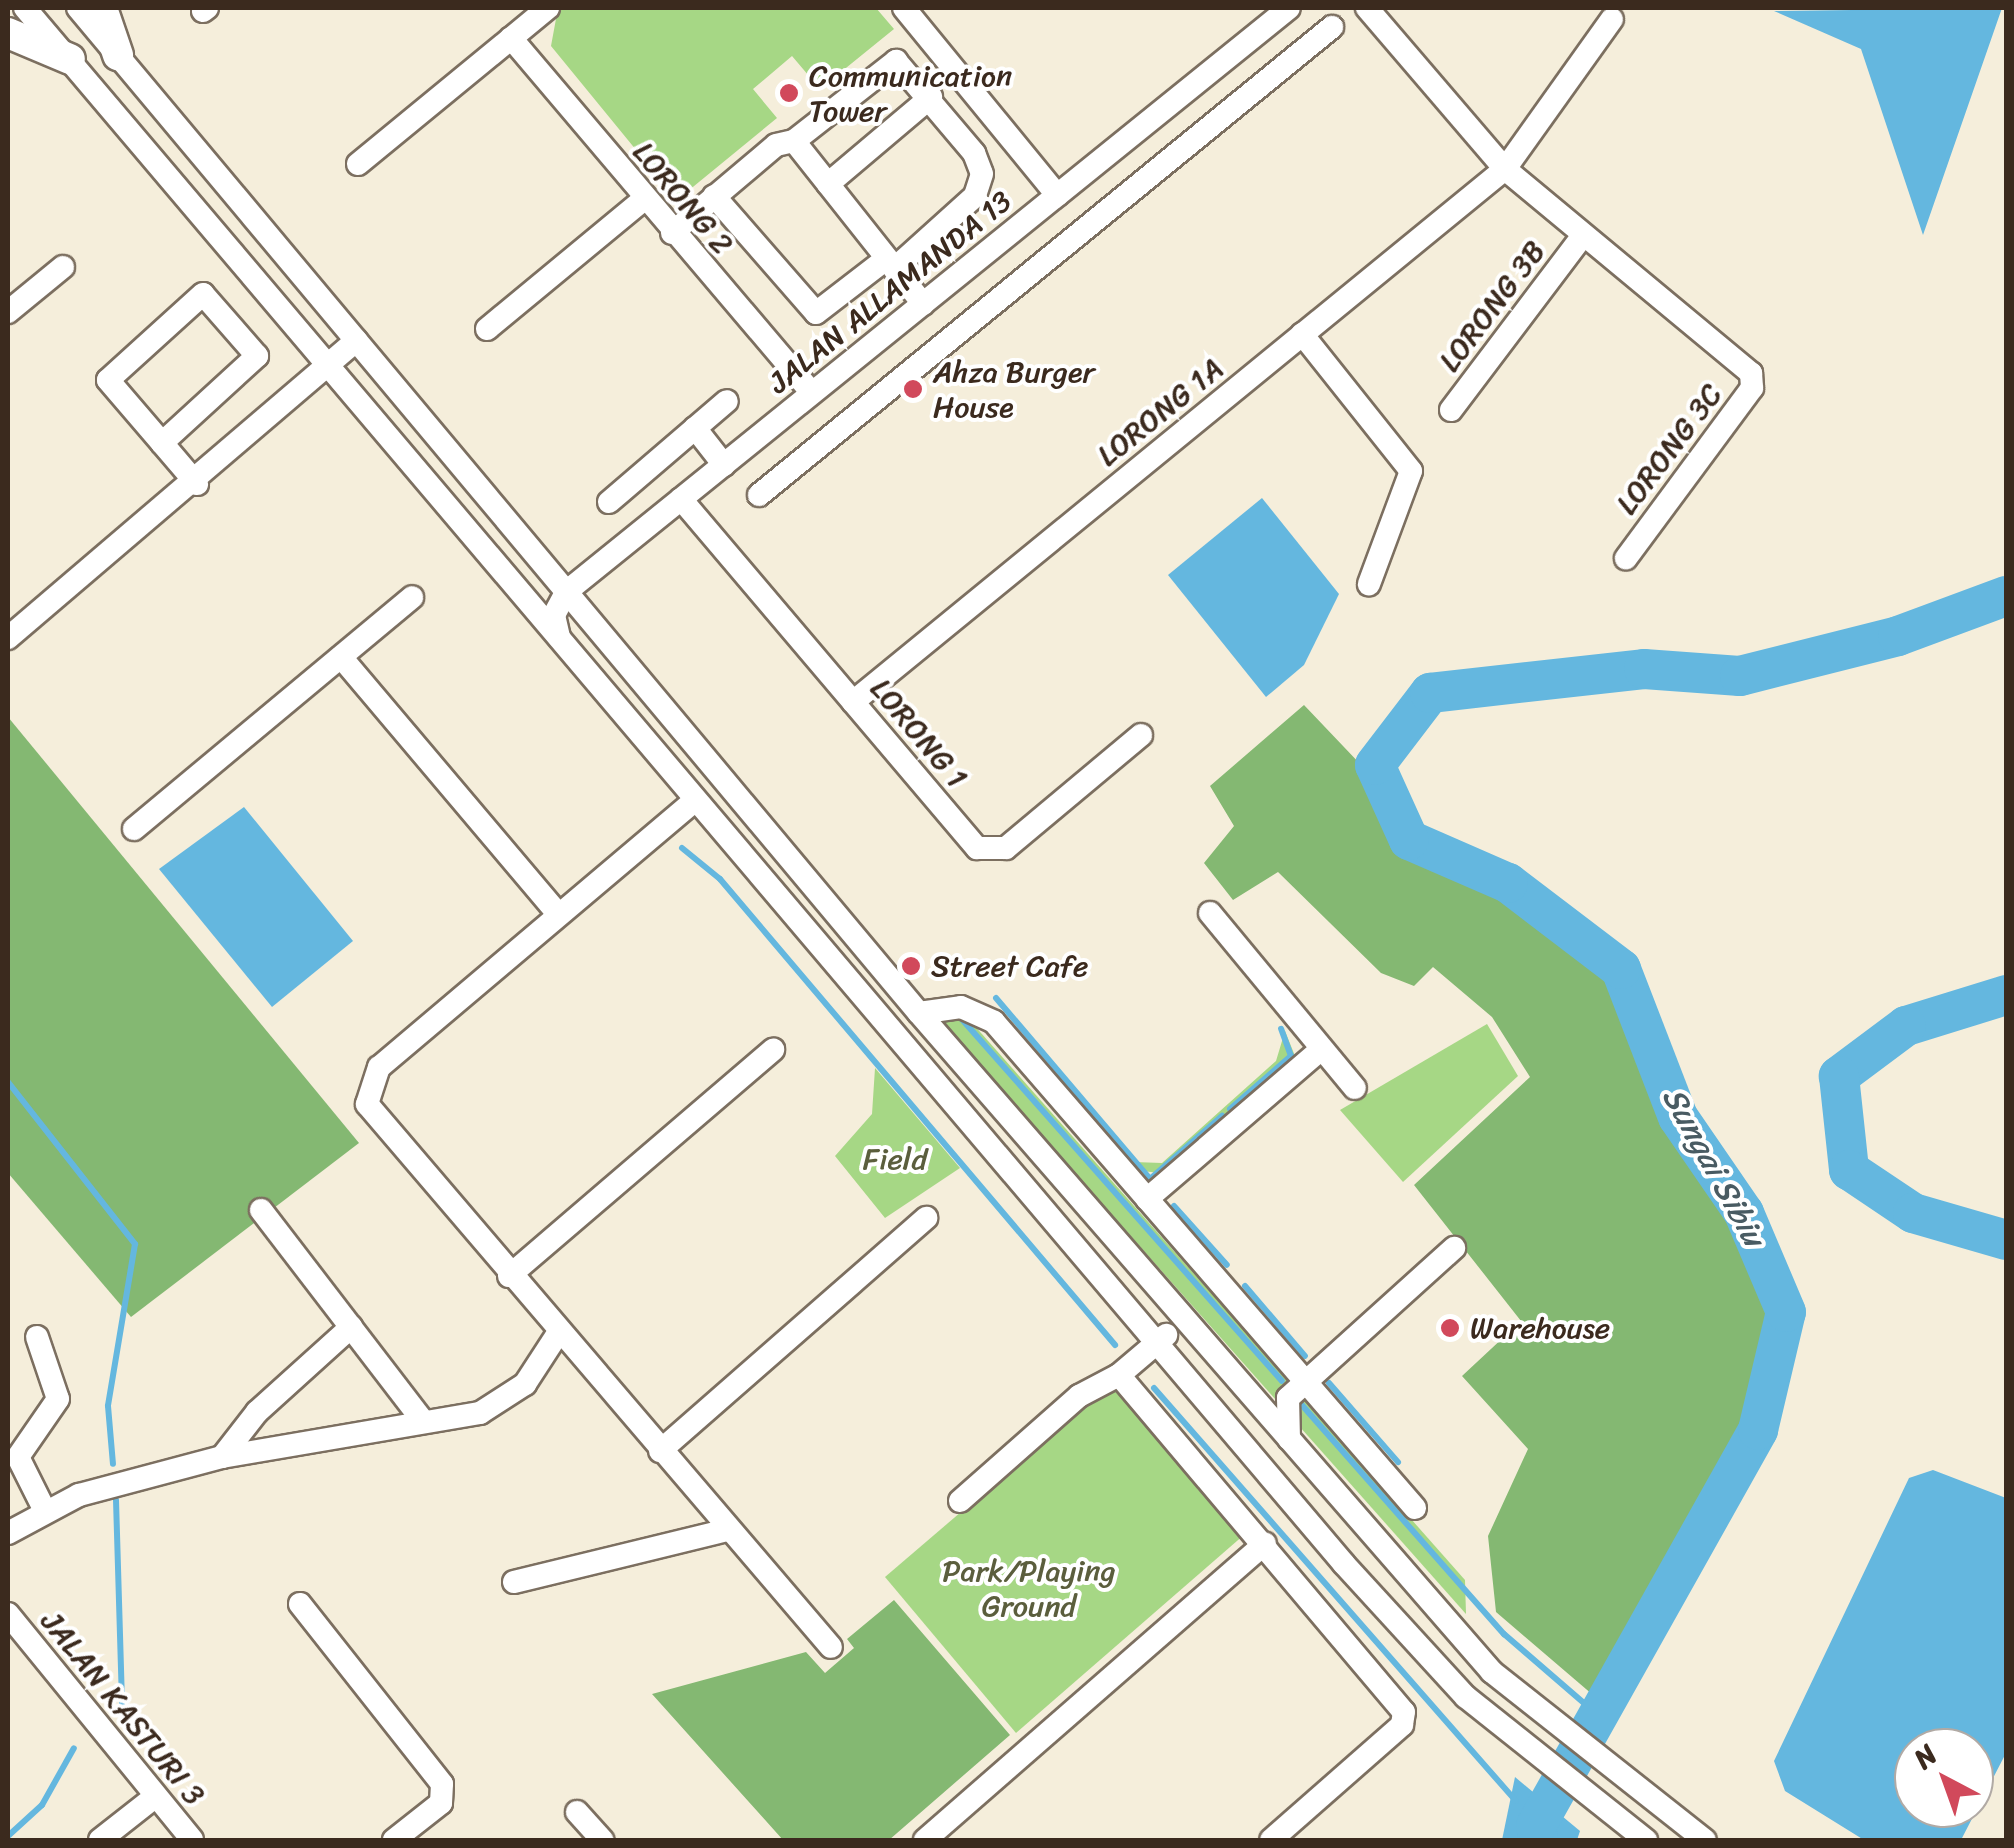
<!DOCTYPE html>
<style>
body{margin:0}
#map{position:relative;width:2014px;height:1848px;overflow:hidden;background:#f5eedb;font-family:Sriracha,sans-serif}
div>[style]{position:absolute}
.green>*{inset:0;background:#a6d785}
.forest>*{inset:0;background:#84b872}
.water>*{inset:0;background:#64b7df}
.stream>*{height:6px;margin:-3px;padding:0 3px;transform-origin:3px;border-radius:3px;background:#64b7df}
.river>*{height:40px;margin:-20px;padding:0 20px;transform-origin:20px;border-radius:20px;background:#64b7df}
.roads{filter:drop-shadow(2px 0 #7c6f60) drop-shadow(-2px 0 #7c6f60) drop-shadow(0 2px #7c6f60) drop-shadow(0 -2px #7c6f60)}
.minor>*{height:22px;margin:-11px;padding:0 11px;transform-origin:11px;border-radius:11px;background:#fff}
.major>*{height:30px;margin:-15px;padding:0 15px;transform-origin:15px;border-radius:15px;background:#fff}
.dots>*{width:28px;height:28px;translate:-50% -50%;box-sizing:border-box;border:5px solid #fff;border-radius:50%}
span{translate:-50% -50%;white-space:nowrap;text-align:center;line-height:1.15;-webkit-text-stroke:8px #fff;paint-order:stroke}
.poi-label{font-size:30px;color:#3b2a1e}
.left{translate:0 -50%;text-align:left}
.street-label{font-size:30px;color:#3b2a1e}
.park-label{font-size:30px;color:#5b5e3d}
.water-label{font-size:32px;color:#495b62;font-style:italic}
.frame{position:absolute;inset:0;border:10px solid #3b2a1e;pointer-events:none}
.north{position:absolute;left:1894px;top:1728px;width:100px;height:100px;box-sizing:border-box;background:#fff;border:2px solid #b1aaa5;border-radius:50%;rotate:319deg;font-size:28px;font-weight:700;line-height:40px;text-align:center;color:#3b2a1e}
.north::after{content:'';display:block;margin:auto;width:35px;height:45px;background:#d1495b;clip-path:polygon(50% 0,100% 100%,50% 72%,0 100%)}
</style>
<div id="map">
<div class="green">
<div style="clip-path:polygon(558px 8px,876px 8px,894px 29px,820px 89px,792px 56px,753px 89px,777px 118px,677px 200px,551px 46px)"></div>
<div style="clip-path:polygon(958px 1007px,1465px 1580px,1466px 1614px,937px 1018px)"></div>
<div style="clip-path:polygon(1487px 1024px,1518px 1076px,1403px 1182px,1340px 1110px)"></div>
<div style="clip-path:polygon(1285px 1031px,1295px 1056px,1160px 1173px,1142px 1171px,1134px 1162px,1162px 1163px,1276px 1061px)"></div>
<div style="clip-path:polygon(875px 1068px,960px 1168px,885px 1218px,835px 1156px,872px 1114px)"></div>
<div style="clip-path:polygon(1114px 1381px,1245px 1534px,1016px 1733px,885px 1577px)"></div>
</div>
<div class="forest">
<div style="clip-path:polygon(1304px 705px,1363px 767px,1406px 847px,1499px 889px,1612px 971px,1665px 1114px,1731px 1213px,1772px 1314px,1747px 1420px,1600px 1701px,1496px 1612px,1488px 1536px,1528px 1449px,1462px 1376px,1521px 1321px,1414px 1185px,1530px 1077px,1492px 1017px,1433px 967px,1414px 986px,1381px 973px,1278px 872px,1233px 900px,1204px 863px,1234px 826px,1210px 786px)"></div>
<div style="clip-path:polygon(8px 717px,359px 1143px,131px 1317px,8px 1173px)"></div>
<div style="clip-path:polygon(894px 1600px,1010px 1735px,889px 1840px,783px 1840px,652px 1694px,806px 1652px,825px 1673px,854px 1648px,847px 1639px)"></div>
</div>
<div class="water">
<div style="clip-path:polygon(2002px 8px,1923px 235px,1861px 49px,1774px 11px)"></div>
<div style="clip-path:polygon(1262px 498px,1339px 594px,1304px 665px,1266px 697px,1168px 575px)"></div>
<div style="clip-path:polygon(244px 807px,353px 941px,272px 1007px,159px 869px)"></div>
<div style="clip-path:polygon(evenodd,1933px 1470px,2006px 1498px,2006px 1753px,1961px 1840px,1864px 1840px,1785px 1791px,1774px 1761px,1909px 1478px,1933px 1470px,1914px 1748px,1974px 1748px,1974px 1808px,1914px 1808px,1914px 1748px)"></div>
<div style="clip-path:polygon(1515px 1777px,1580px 1831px,1577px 1840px,1502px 1840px)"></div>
</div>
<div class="stream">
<div style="left:682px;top:848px;width:49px;rotate:39.2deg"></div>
<div style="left:720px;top:879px;width:611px;rotate:49.71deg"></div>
<div style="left:996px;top:998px;width:238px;rotate:49.6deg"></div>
<div style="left:1150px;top:1179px;width:96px;rotate:-41.2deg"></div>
<div style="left:959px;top:1016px;width:487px;rotate:48.5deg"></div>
<div style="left:8px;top:1082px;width:206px;rotate:51.9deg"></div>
<div style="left:135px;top:1244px;width:164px;rotate:99.5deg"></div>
<div style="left:108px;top:1406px;width:58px;rotate:85.1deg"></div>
<div style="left:1230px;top:1109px;width:81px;rotate:-41deg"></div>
<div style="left:1291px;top:1056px;width:29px;rotate:-110deg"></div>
<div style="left:1174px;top:1206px;width:79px;rotate:48.1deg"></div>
<div style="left:1245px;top:1286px;width:92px;rotate:49.4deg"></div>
<div style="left:1329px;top:1383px;width:105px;rotate:48.9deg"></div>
<div style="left:1154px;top:1388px;width:549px;rotate:48.77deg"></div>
<div style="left:1301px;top:1404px;width:307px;rotate:48.6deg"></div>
<div style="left:1504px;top:1634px;width:125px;rotate:40.8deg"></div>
<div style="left:116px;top:1500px;width:206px;rotate:88.3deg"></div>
<div style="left:8px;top:1836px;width:46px;rotate:-42.4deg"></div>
<div style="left:42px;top:1805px;width:65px;rotate:-60.7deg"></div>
</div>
<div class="river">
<div style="left:2006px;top:995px;width:105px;rotate:162.8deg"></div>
<div style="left:1906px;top:1026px;width:84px;rotate:143.3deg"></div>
<div style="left:1839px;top:1076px;width:95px;rotate:83.9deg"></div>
<div style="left:1849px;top:1170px;width:77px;rotate:33.9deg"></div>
<div style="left:1913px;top:1213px;width:97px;rotate:16.2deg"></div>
<div style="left:1538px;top:1840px;width:14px;rotate:-98deg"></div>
<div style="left:1536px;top:1826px;width:454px;rotate:-60.7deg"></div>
<div style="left:1758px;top:1430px;width:121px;rotate:-76.7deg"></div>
<div style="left:1786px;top:1312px;width:108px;rotate:-113deg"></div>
<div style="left:1744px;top:1213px;width:116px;rotate:-124.5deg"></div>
<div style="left:1678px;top:1117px;width:159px;rotate:-111.1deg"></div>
<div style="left:1621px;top:969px;width:142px;rotate:-142.7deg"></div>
<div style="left:1508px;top:883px;width:108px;rotate:-156.5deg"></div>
<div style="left:1409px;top:840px;width:82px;rotate:-114.4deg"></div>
<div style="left:1375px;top:765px;width:91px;rotate:-52.6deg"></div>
<div style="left:1430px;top:693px;width:215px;rotate:-6.4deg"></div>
<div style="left:1644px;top:669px;width:96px;rotate:4.2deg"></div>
<div style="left:1740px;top:676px;width:163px;rotate:-14.2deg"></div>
<div style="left:1898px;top:636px;width:115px;rotate:-20.3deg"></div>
</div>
<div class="roads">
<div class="minor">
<div style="left:25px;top:8px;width:2040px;rotate:49.71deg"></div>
<div style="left:1344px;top:1564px;width:180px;rotate:47.5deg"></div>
<div style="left:1466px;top:1697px;width:230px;rotate:38.5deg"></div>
<div style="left:78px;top:8px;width:1310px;rotate:50.08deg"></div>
<div style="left:919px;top:1013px;width:873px;rotate:48.99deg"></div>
<div style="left:1492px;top:1672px;width:271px;rotate:38.3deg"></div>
<div style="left:904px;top:8px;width:242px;rotate:50.7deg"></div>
<div style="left:1367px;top:8px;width:212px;rotate:49.4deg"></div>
<div style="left:1505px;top:169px;width:320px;rotate:39.7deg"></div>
<div style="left:1751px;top:373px;width:15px;rotate:86deg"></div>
<div style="left:1752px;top:388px;width:212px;rotate:126.5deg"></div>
<div style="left:203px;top:11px;width:5px;rotate:-37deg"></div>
<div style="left:511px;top:38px;width:465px;rotate:49.7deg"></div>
<div style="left:794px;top:141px;width:130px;rotate:-38.1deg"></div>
<div style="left:896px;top:61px;width:121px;rotate:49.7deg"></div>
<div style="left:974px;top:153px;width:22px;rotate:69deg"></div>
<div style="left:982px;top:174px;width:23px;rotate:108deg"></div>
<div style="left:975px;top:196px;width:109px;rotate:138deg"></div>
<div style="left:358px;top:164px;width:246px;rotate:-39.4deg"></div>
<div style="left:828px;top:184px;width:135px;rotate:-40.2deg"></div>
<div style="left:714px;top:196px;width:155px;rotate:48.9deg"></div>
<div style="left:816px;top:313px;width:88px;rotate:-37.6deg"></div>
<div style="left:672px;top:233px;width:136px;rotate:-40.2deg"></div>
<div style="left:776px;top:145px;width:18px;rotate:-13deg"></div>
<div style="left:794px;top:141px;width:208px;rotate:51.6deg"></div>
<div style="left:8px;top:312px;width:71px;rotate:-39.3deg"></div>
<div style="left:487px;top:329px;width:204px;rotate:-39.6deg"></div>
<div style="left:1302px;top:334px;width:175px;rotate:51.5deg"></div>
<div style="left:1411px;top:471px;width:121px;rotate:110.4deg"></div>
<div style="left:1451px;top:410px;width:216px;rotate:-52.9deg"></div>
<div style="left:695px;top:428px;width:47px;rotate:51.9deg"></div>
<div style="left:162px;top:443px;width:129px;rotate:-42.5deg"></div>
<div style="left:257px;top:356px;width:82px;rotate:-131.1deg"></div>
<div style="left:203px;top:294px;width:128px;rotate:137.8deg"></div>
<div style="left:108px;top:380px;width:83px;rotate:49.4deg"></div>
<div style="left:162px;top:443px;width:54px;rotate:49.5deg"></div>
<div style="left:759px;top:495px;width:740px;rotate:-39.24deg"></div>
<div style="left:681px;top:499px;width:458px;rotate:49.7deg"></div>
<div style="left:977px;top:848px;width:29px"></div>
<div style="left:1006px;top:848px;width:176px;rotate:-39.9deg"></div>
<div style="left:609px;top:502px;width:155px;rotate:-40.6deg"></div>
<div style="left:559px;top:637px;width:23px;rotate:-103deg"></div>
<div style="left:554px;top:615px;width:26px;rotate:-62deg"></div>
<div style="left:566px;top:592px;width:929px;rotate:-38.93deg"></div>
<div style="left:8px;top:638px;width:458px;rotate:-40.5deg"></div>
<div style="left:341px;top:657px;width:336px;rotate:49.8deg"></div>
<div style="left:853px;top:702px;width:842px;rotate:-39.27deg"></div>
<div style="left:1505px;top:169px;width:184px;rotate:-54.5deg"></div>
<div style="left:693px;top:802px;width:411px;rotate:139.8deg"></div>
<div style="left:379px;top:1067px;width:39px;rotate:108deg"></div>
<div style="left:367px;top:1104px;width:714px;rotate:49.49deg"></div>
<div style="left:134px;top:829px;width:362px;rotate:-39.8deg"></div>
<div style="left:1210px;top:913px;width:227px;rotate:50.4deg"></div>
<div style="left:919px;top:1013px;width:42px;rotate:-8.1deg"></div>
<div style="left:961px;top:1007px;width:36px;rotate:24deg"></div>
<div style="left:994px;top:1022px;width:643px;rotate:49.1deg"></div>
<div style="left:1147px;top:1199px;width:227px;rotate:-40.7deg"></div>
<div style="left:261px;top:1210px;width:266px;rotate:52.5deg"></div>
<div style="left:509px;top:1276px;width:348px;rotate:-40.6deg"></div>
<div style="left:37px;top:1337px;width:65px;rotate:71.3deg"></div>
<div style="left:58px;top:1399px;width:70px;rotate:124.6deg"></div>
<div style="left:18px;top:1457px;width:60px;rotate:63.4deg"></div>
<div style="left:1119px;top:1375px;width:62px;rotate:-40.4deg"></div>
<div style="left:1289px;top:1439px;width:41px;rotate:-91.4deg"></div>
<div style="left:1288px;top:1398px;width:224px;rotate:-42.1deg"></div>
<div style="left:660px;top:1451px;width:354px;rotate:-41.2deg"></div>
<div style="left:222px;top:1457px;width:57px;rotate:-52.1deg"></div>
<div style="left:257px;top:1412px;width:127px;rotate:-42.1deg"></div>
<div style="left:960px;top:1501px;width:159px;rotate:-41.4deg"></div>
<div style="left:1079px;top:1396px;width:45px;rotate:-27.7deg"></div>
<div style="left:1119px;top:1375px;width:441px;rotate:49.8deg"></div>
<div style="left:1404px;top:1712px;width:13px;rotate:99deg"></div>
<div style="left:1402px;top:1725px;width:174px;rotate:138.7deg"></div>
<div style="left:8px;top:1533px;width:81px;rotate:-28.2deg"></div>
<div style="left:79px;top:1495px;width:148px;rotate:-14.9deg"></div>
<div style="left:222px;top:1457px;width:262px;rotate:-9.7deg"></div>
<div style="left:480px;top:1413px;width:54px;rotate:-32.8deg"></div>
<div style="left:525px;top:1384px;width:59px;rotate:-56.9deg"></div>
<div style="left:514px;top:1582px;width:220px;rotate:-13.7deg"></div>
<div style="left:300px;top:1604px;width:229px;rotate:51.7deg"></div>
<div style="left:442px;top:1784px;width:19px;rotate:93deg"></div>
<div style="left:441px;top:1803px;width:60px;rotate:141.8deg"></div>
<div style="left:8px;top:1614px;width:291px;rotate:50.8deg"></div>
<div style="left:577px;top:1812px;width:38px;rotate:48deg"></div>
<div style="left:100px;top:1840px;width:71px;rotate:-38.2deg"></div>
<div style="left:925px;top:1840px;width:451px;rotate:-41.1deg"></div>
</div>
<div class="major">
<div style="left:102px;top:8px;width:50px;rotate:71.2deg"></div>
<div style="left:8px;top:33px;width:67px;rotate:22.8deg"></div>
</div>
</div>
<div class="dots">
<div style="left:789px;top:93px;background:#d1495b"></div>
<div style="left:913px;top:389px;background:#d1495b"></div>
<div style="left:911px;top:966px;background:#d1495b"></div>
<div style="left:1450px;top:1328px;background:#d1495b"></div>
</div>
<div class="poi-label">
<span class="left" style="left:809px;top:93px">Communication<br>Tower</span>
<span class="left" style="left:933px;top:389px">Ahza Burger<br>House</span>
<span class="left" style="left:931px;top:966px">Street Cafe</span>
<span class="left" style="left:1470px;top:1328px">Warehouse</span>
</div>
<div class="street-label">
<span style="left:683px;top:198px;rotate:50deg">LORONG 2</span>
<span style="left:890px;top:292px;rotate:-39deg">JALAN ALLAMANDA 13</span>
<span style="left:1492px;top:306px;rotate:-53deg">LORONG 3B</span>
<span style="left:1160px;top:412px;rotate:-39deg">LORONG 1A</span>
<span style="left:1669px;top:449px;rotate:-53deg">LORONG 3C</span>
<span style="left:919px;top:733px;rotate:50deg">LORONG 1</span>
<span style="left:123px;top:1708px;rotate:51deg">JALAN KASTURI 3</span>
</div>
<div class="park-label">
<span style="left:895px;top:1159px">Field</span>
<span style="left:1029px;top:1588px">Park/Playing<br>Ground</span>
</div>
<div class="water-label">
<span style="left:1713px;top:1167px;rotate:61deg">Sungai Sibiu</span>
</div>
<div class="frame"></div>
<div class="north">N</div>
</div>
